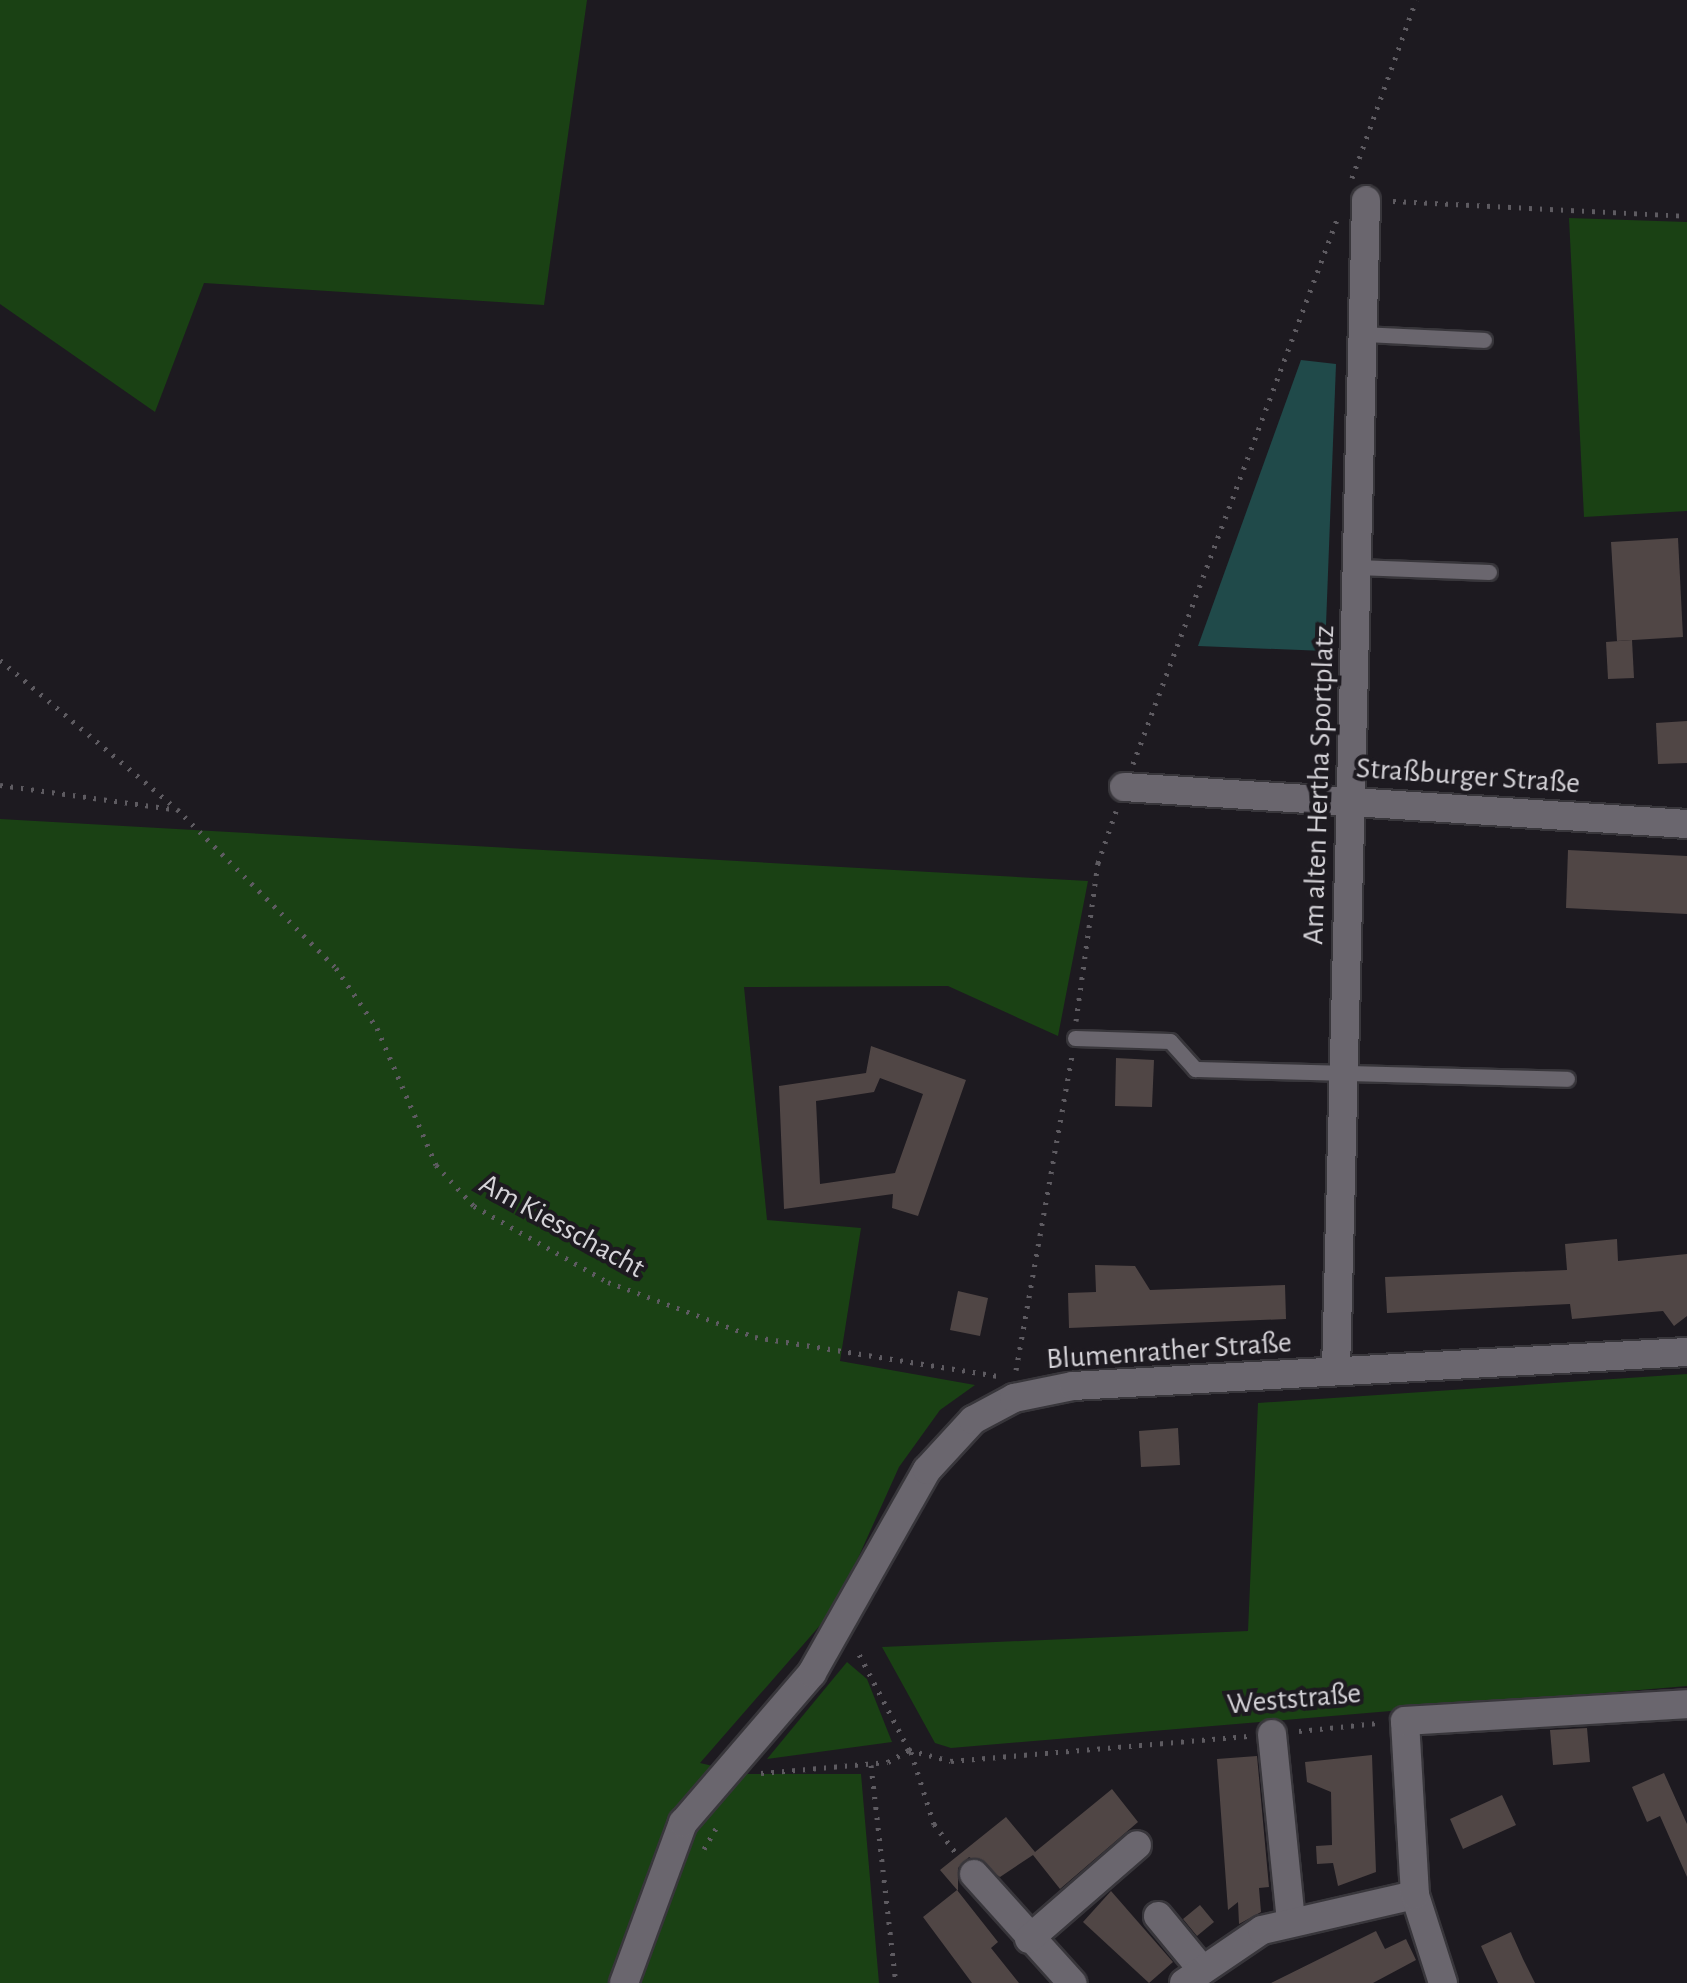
<!DOCTYPE html>
<meta charset="utf-8">
<style>
body{margin:0}
#map{position:relative;width:1687px;height:1983px;overflow:hidden;background:#1d1a20;font-family:"Alegreya Sans",sans-serif}
div>[style]{position:absolute}
.green>*{inset:0;background:#1a4114}
.water>*{inset:0;background:#204a4a}
.building>*{inset:0;background:#504645}
.path>*{height:5px;margin-top:-2.5px;transform-origin:0;background:repeating-linear-gradient(90deg,#5e5b61 0 2.5px,transparent 0 10.5px)}
.roads{filter:drop-shadow(2px 0 #38363b) drop-shadow(-2px 0 #38363b) drop-shadow(0 2px #38363b) drop-shadow(0 -2px #38363b)}
.service>*{height:15px;margin:-7.5px;padding:0 7.5px;transform-origin:7.5px;border-radius:7.5px;background:#6a666e}
.minor>*{height:28px;margin:-14px;padding:0 14px;transform-origin:14px;border-radius:14px;background:#6a666e}
.tertiary>*{height:28px;margin:-14px;padding:0 14px;transform-origin:14px;border-radius:14px;background:#6a666e}
span{translate:-50% -50%;white-space:nowrap;text-align:center;line-height:1.15;-webkit-text-stroke:8px #1d1a20;paint-order:stroke}
.street-label{font-size:30px;color:#d5d3d8}
</style>
<div id="map">
<div class="green">
<div style="clip-path:polygon(0 0,587px 0,544px 305px,204px 283px,155px 412px,0 304px)"></div>
<div style="clip-path:polygon(1569px 218px,1687px 222px,1687px 511px,1584px 517px)"></div>
<div style="clip-path:polygon(0 819px,1088px 881px,1058px 1036px,948px 986px,744px 987px,767px 1220px,861px 1228px,840px 1361px,975px 1385px,940px 1410px,899px 1467px,836px 1607px,700px 1763px,748px 1774px,861px 1774px,879px 1983px,0 1983px)"></div>
<div style="clip-path:polygon(1687px 1374px,1687px 1686px,951px 1748px,935px 1743px,882px 1647px,1248px 1631px,1258px 1403px)"></div>
<div style="clip-path:polygon(847px 1662px,867px 1679px,892px 1742px,767px 1759px)"></div>
</div>
<div class="water">
<div style="clip-path:polygon(1301px 360px,1336px 364px,1325px 651px,1198px 646px)"></div>
</div>
<div class="building">
<div style="clip-path:polygon(1678px 538px,1683px 637px,1617px 641px,1611px 542px)"></div>
<div style="clip-path:polygon(1632px 640px,1634px 678px,1608px 679px,1606px 642px)"></div>
<div style="clip-path:polygon(1687px 721px,1687px 763px,1658px 764px,1656px 723px)"></div>
<div style="clip-path:polygon(1568px 850px,1687px 856px,1687px 914px,1566px 908px)"></div>
<div style="clip-path:polygon(evenodd,871px 1046px,966px 1080px,918px 1216px,892px 1208px,893px 1194px,784px 1209px,779px 1086px,866px 1073px,871px 1046px,880px 1078px,923px 1094px,895px 1173px,820px 1184px,816px 1101px,874px 1092px,880px 1078px)"></div>
<div style="clip-path:polygon(1116px 1058px,1154px 1060px,1152px 1107px,1115px 1106px)"></div>
<div style="clip-path:polygon(1617px 1239px,1618px 1261px,1687px 1254px,1687px 1316px,1674px 1326px,1663px 1311px,1572px 1319px,1570px 1304px,1387px 1313px,1385px 1277px,1567px 1270px,1565px 1244px)"></div>
<div style="clip-path:polygon(1095px 1265px,1135px 1266px,1150px 1290px,1285px 1285px,1286px 1319px,1069px 1328px,1068px 1293px,1096px 1292px)"></div>
<div style="clip-path:polygon(958px 1291px,988px 1298px,980px 1336px,950px 1330px)"></div>
<div style="clip-path:polygon(1178px 1428px,1180px 1465px,1141px 1467px,1139px 1431px)"></div>
<div style="clip-path:polygon(1587px 1728px,1590px 1762px,1553px 1765px,1550px 1730px)"></div>
<div style="clip-path:polygon(1372px 1755px,1376px 1872px,1338px 1886px,1333px 1863px,1317px 1864px,1316px 1846px,1332px 1845px,1331px 1792px,1307px 1782px,1305px 1762px)"></div>
<div style="clip-path:polygon(1257px 1756px,1269px 1887px,1259px 1888px,1261px 1912px,1239px 1924px,1238px 1902px,1228px 1910px,1217px 1759px)"></div>
<div style="clip-path:polygon(1664px 1773px,1687px 1824px,1687px 1877px,1660px 1816px,1647px 1822px,1632px 1787px)"></div>
<div style="clip-path:polygon(1112px 1789px,1138px 1822px,1060px 1889px,1033px 1855px,1000px 1877px,969px 1857px,958px 1868px,958px 1891px,940px 1870px,1006px 1817px,1035px 1852px)"></div>
<div style="clip-path:polygon(1502px 1795px,1516px 1825px,1463px 1849px,1450px 1819px)"></div>
<div style="clip-path:polygon(957px 1890px,998px 1942px,991px 1948px,1019px 1983px,972px 1983px,923px 1917px)"></div>
<div style="clip-path:polygon(1111px 1891px,1173px 1962px,1149px 1983px,1083px 1922px)"></div>
<div style="clip-path:polygon(1200px 1905px,1214px 1922px,1197px 1936px,1183px 1919px)"></div>
<div style="clip-path:polygon(1376px 1931px,1385px 1949px,1406px 1939px,1416px 1960px,1373px 1983px,1271px 1983px)"></div>
<div style="clip-path:polygon(1511px 1932px,1523px 1959px,1535px 1983px,1498px 1983px,1481px 1946px)"></div>
</div>
<div class="path">
<div style="left:1352px;top:178px;width:189px;rotate:-70.2deg"></div>
<div style="left:1393px;top:201px;width:294px;rotate:2.9deg"></div>
<div style="left:0;top:660px;width:231px;rotate:40.1deg"></div>
<div style="left:177px;top:809px;width:225px;rotate:45deg"></div>
<div style="left:336px;top:968px;width:73px;rotate:55.7deg"></div>
<div style="left:377px;top:1028px;width:149px;rotate:66.7deg"></div>
<div style="left:436px;top:1165px;width:56px;rotate:47.2deg"></div>
<div style="left:474px;top:1206px;width:154px;rotate:29.6deg"></div>
<div style="left:608px;top:1282px;width:157px;rotate:20.5deg"></div>
<div style="left:755px;top:1337px;width:246px;rotate:9.1deg"></div>
<div style="left:1133px;top:764px;width:584px;rotate:-69.46deg"></div>
<div style="left:0;top:785px;width:176px;rotate:7.9deg"></div>
<div style="left:1076px;top:1021px;width:160px;rotate:-82.1deg"></div>
<div style="left:1098px;top:863px;width:55px;rotate:-70.9deg"></div>
<div style="left:1016px;top:1370px;width:318px;rotate:-79.9deg"></div>
<div style="left:1299px;top:1731px;width:79px;rotate:-5.8deg"></div>
<div style="left:909px;top:1750px;width:43px;rotate:14.7deg"></div>
<div style="left:951px;top:1761px;width:298px;rotate:-4.8deg"></div>
<div style="left:911px;top:1752px;width:76px;rotate:72.3deg"></div>
<div style="left:934px;top:1824px;width:38px;rotate:53deg"></div>
<div style="left:871px;top:1765px;width:219px;rotate:83.5deg"></div>
<div style="left:761px;top:1773px;width:127px;rotate:-5deg"></div>
<div style="left:888px;top:1762px;width:24px;rotate:-30deg"></div>
<div style="left:909px;top:1750px;width:115px;rotate:-117.5deg"></div>
<div style="left:704px;top:1849px;width:24px;rotate:-60deg"></div>
</div>
<div class="roads">
<div class="service">
<div style="left:1363px;top:334px;width:121px;rotate:2.8deg"></div>
<div style="left:1357px;top:567px;width:132px;rotate:2.2deg"></div>
<div style="left:1075px;top:1038px;width:95px;rotate:1.8deg"></div>
<div style="left:1170px;top:1041px;width:38px;rotate:48deg"></div>
<div style="left:1195px;top:1069px;width:372px;rotate:1.5deg"></div>
</div>
<div class="minor">
<div style="left:1124px;top:787px;width:564px;rotate:3.76deg"></div>
<div style="left:1336px;top:1371px;width:1171px;rotate:-88.53deg"></div>
<div style="left:1272px;top:1734px;width:189px;rotate:84.2deg"></div>
<div style="left:974px;top:1874px;width:147px;rotate:48deg"></div>
<div style="left:1158px;top:1916px;width:65px;rotate:50.6deg"></div>
<div style="left:1029px;top:1939px;width:143px;rotate:-41deg"></div>
<div style="left:1184px;top:1983px;width:94px;rotate:-34.2deg"></div>
<div style="left:1262px;top:1930px;width:157px;rotate:-12.9deg"></div>
<div style="left:1443px;top:1983px;width:92px;rotate:-107.7deg"></div>
<div style="left:1415px;top:1895px;width:174px;rotate:-93.3deg"></div>
<div style="left:1405px;top:1721px;width:283px;rotate:-3.4deg"></div>
</div>
<div class="tertiary">
<div style="left:624px;top:1983px;width:171px;rotate:-69.8deg"></div>
<div style="left:683px;top:1823px;width:198px;rotate:-49.3deg"></div>
<div style="left:812px;top:1673px;width:233px;rotate:-60.5deg"></div>
<div style="left:927px;top:1470px;width:68px;rotate:-47.4deg"></div>
<div style="left:973px;top:1420px;width:47px;rotate:-28.2deg"></div>
<div style="left:1014px;top:1398px;width:60px;rotate:-11.5deg"></div>
<div style="left:1073px;top:1386px;width:615px;rotate:-3.17deg"></div>
</div>
</div>
<div class="street-label">
<span style="left:1468px;top:776px;rotate:4deg">Straßburger Straße</span>
<span style="left:1319px;top:785px;rotate:-88deg">Am alten Hertha Sportplatz</span>
<span style="left:562px;top:1226px;rotate:29deg">Am Kiesschacht</span>
<span style="left:1169px;top:1351px;rotate:-4deg">Blumenrather Straße</span>
<span style="left:1294px;top:1699px;rotate:-5deg">Weststraße</span>
</div>
</div>
